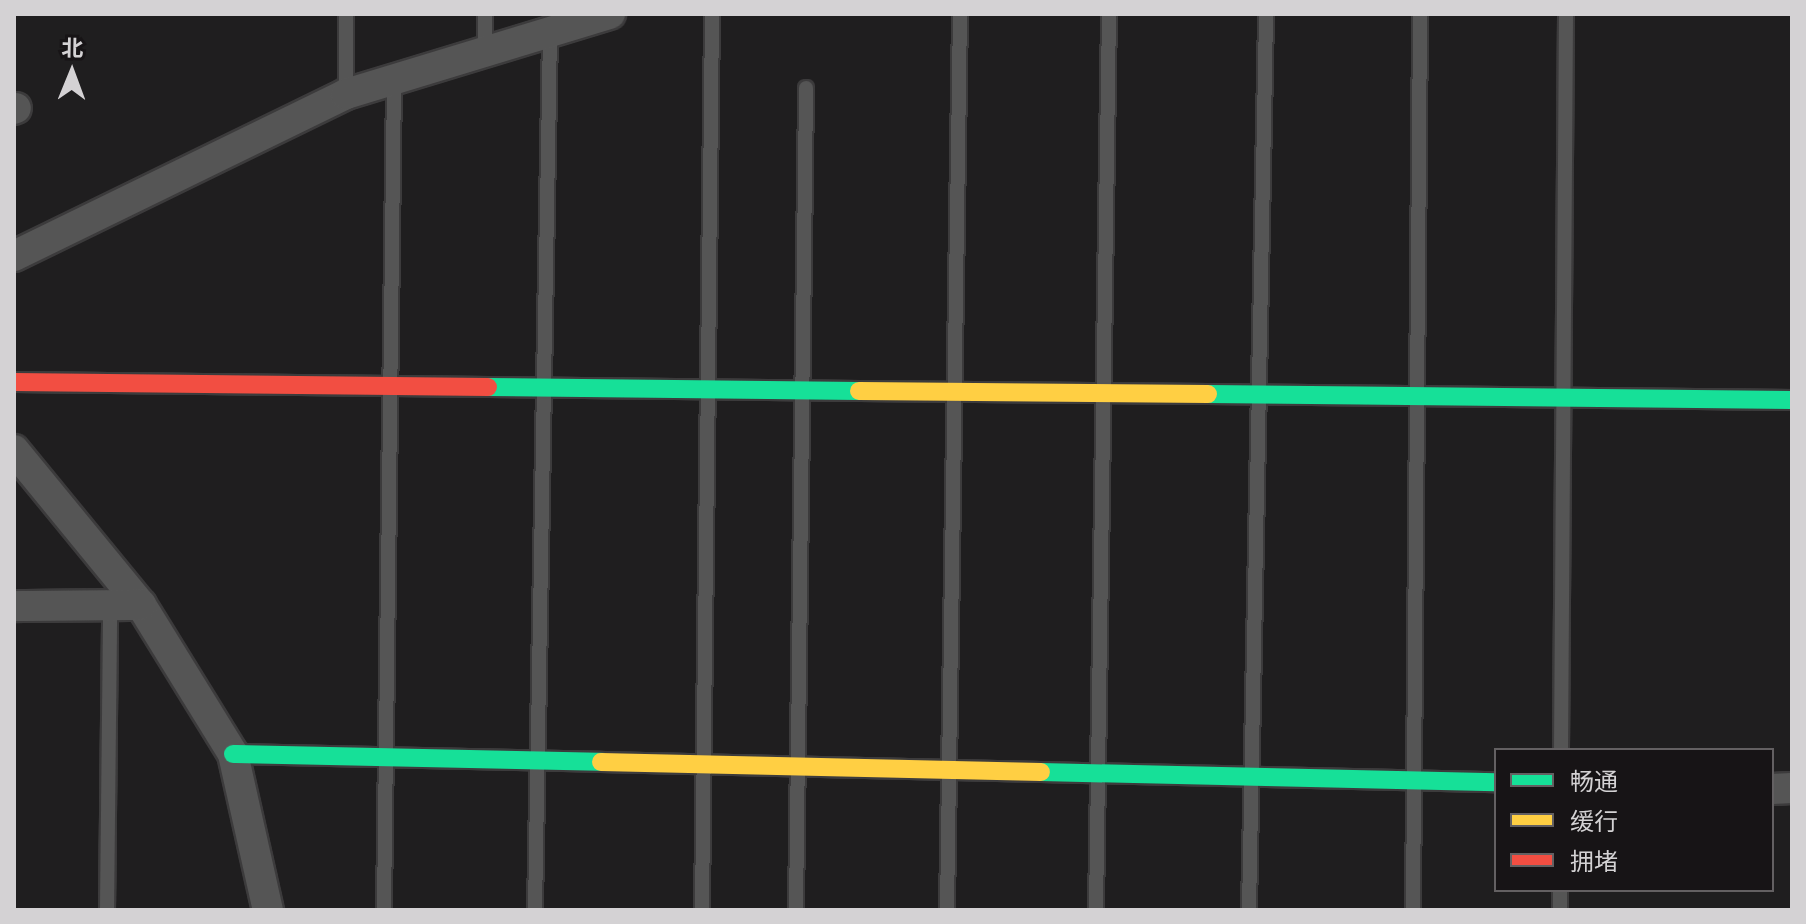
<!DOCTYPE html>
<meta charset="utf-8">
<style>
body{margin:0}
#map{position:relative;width:1806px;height:924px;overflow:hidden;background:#1f1e1f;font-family:"Titillium Web","Noto Sans SC",sans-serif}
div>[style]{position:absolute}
.roads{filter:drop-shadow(2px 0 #3c3b3c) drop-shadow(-2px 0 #3c3b3c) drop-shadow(0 2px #3c3b3c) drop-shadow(0 -2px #3c3b3c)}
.lane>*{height:14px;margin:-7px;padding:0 7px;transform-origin:7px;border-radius:7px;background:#555}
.street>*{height:30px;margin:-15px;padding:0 15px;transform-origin:15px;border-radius:15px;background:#555}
.fast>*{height:18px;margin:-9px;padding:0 9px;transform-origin:9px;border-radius:9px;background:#16e098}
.slow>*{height:18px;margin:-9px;padding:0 9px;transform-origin:9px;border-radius:9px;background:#ffcf43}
.jam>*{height:18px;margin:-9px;padding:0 9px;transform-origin:9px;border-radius:9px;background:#f24e42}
span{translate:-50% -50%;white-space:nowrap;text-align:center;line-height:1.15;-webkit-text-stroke:8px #171416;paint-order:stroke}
.frame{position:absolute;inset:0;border:16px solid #d4d2d4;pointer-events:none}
.legend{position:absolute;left:1494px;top:748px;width:280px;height:144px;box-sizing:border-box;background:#171416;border:2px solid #636062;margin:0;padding:10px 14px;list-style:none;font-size:24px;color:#d4d2d4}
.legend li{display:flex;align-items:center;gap:16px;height:40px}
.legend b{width:40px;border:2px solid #636062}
.north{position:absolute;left:32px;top:32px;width:80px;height:80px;-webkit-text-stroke:6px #171416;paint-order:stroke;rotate:1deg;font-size:22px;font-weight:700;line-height:32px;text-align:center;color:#d4d2d4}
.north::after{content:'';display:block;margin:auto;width:28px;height:36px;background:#d4d2d4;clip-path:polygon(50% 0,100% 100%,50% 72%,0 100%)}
</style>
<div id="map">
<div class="roads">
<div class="lane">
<div style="left:346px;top:14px;width:80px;rotate:90deg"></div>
<div style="left:485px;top:49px;width:35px;rotate:-90deg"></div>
<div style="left:1561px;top:750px;width:736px;rotate:-89.61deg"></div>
<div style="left:107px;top:910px;width:305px;rotate:-89.4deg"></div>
<div style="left:384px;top:910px;width:832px;rotate:-89.31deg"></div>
<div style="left:535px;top:910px;width:879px;rotate:-89.02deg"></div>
<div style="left:702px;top:910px;width:896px;rotate:-89.36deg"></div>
<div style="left:796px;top:910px;width:822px;rotate:-89.3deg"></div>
<div style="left:947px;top:910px;width:896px;rotate:-89.17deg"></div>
<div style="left:1096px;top:910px;width:896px;rotate:-89.17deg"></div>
<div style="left:1249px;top:910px;width:896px;rotate:-88.91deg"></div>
<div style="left:1413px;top:910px;width:896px;rotate:-89.55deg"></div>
<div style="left:1560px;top:910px;width:20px;rotate:-90deg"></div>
</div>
<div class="street">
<div style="left:14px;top:109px;width:2px;rotate:-27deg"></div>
<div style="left:14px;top:256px;width:369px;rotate:-26deg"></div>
<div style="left:346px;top:94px;width:276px;rotate:-16.9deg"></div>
<div style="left:14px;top:450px;width:200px;rotate:50.7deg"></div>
<div style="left:141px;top:605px;width:175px;rotate:58.3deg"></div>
<div style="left:233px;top:754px;width:160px;rotate:77.4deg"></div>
<div style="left:14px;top:606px;width:127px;rotate:-0.5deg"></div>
<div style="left:1772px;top:789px;width:20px;rotate:-3deg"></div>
</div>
<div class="fast">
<div style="left:488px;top:387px;width:371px;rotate:0.6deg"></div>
<div style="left:1208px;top:394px;width:584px;rotate:0.59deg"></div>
<div style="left:233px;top:754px;width:368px;rotate:1.2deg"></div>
<div style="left:1041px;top:772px;width:455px;rotate:1.3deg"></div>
</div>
<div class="slow">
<div style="left:859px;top:391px;width:349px;rotate:0.5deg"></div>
<div style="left:601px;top:762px;width:440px;rotate:1.3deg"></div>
</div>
<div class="jam">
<div style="left:14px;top:382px;width:474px;rotate:0.6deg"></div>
</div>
</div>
<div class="frame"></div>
<ul class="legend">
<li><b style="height:10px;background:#16e098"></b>畅通</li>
<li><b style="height:10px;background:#ffcf43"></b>缓行</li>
<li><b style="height:10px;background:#f24e42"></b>拥堵</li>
</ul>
<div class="north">北</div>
</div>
